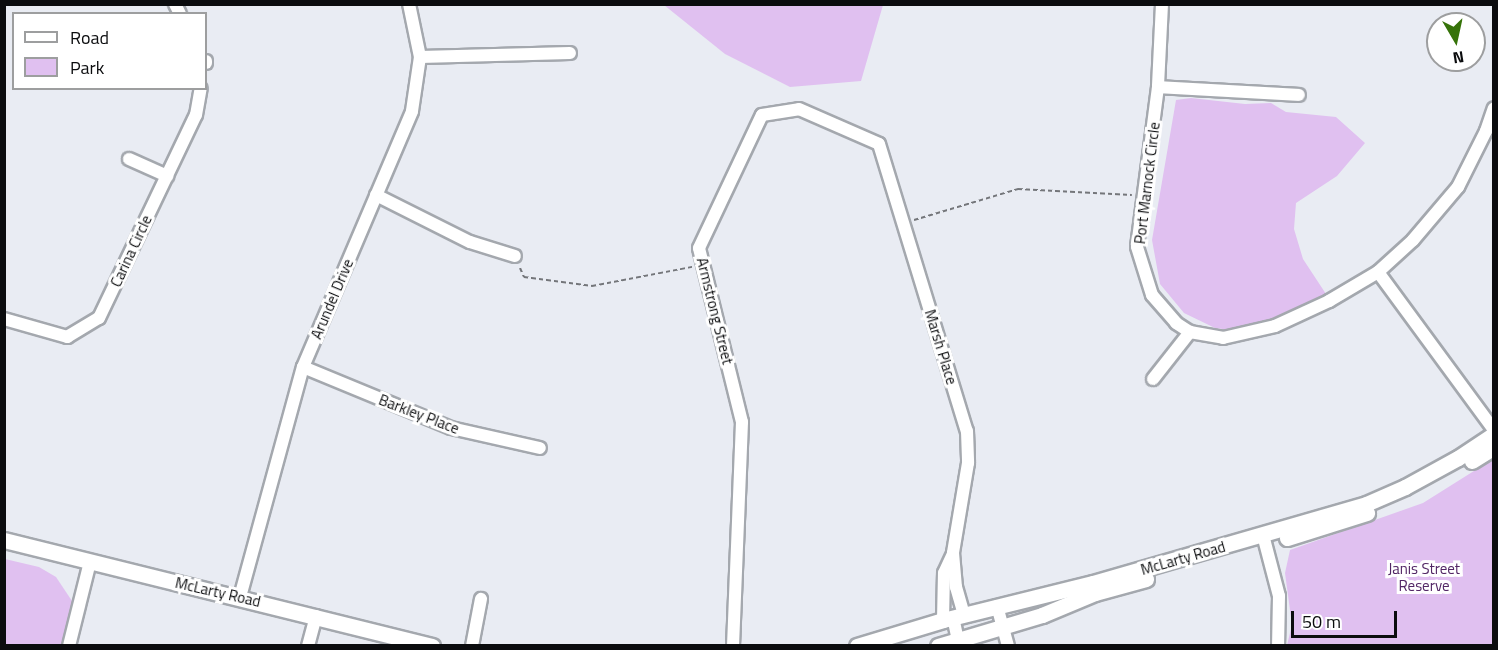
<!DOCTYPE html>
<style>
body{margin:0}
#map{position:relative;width:1498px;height:650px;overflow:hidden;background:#e9ecf3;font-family:"Titillium Web",sans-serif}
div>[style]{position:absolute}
.green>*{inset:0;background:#e0c0f0}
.path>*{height:2px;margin-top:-1px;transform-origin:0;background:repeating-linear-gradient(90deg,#74767a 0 4.5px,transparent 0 7.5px)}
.roads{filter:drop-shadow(2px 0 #a4a8ae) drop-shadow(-2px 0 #a4a8ae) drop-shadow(0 2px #a4a8ae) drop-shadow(0 -2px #a4a8ae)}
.minor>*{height:12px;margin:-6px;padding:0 6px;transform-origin:6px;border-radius:6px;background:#fff}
.tertiary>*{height:15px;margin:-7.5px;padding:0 7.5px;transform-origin:7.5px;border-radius:7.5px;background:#fff}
span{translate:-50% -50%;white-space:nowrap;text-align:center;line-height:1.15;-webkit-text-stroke:6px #fff;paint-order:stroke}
.street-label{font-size:15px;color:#0b0c0e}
.park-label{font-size:15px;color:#522665}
.frame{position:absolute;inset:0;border:6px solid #0b0c0e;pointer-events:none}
.legend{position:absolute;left:12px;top:12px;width:195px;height:78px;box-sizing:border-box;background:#fff;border:2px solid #9d9e9f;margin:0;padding:8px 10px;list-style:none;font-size:18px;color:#0b0c0e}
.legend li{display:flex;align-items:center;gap:12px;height:30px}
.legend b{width:30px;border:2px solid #9d9e9f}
.north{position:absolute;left:1426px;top:12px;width:60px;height:60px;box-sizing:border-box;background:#fff;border:2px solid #9d9e9f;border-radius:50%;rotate:171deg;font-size:16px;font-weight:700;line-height:24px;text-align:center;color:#0b0c0e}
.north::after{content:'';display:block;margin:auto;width:21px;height:27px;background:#367309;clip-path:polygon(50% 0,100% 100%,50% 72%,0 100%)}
.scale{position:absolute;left:1291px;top:611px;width:106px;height:27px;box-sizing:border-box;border:3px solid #0b0c0e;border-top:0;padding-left:8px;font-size:18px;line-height:21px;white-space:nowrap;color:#0b0c0e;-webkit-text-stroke:4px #fff;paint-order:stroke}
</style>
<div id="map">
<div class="green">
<div style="clip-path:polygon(664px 5px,883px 5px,861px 81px,790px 87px,725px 54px)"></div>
<div style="clip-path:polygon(1191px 98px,1245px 104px,1271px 103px,1286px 112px,1336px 117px,1365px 143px,1337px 176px,1296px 203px,1294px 229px,1303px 259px,1326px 294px,1316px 302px,1238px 331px,1215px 328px,1184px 313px,1160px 284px,1152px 240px,1176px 100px)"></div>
<div style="clip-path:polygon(1493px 459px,1493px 645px,1287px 645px,1292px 625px,1285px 573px,1290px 550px,1423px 503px)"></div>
<div style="clip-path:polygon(5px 559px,39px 567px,56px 577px,72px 601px,61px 645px,5px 645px)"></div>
</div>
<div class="path">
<div style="left:914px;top:220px;width:109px;rotate:-16.6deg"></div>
<div style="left:1018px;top:189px;width:114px;rotate:3deg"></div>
<div style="left:520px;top:268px;width:10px;rotate:66deg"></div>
<div style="left:524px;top:277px;width:69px;rotate:7.5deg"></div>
<div style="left:592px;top:286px;width:102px;rotate:-10.8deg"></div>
</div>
<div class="roads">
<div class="minor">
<div style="left:175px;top:4px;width:11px;rotate:63deg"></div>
<div style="left:1162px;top:4px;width:83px;rotate:92.8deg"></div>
<div style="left:1158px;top:87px;width:161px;rotate:97.5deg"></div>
<div style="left:1137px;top:247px;width:50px;rotate:72.6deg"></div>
<div style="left:1152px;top:295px;width:37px;rotate:49deg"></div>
<div style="left:1176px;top:323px;width:17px;rotate:33deg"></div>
<div style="left:1190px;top:332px;width:34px;rotate:10deg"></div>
<div style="left:1223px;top:338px;width:53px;rotate:-13deg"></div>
<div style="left:1275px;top:326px;width:60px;rotate:-24.8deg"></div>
<div style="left:1329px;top:301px;width:57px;rotate:-30.6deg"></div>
<div style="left:1378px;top:272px;width:47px;rotate:-42.4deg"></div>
<div style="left:1413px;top:240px;width:70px;rotate:-49.7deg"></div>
<div style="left:1458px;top:187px;width:63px;rotate:-63.4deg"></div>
<div style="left:1486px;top:131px;width:24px;rotate:-71deg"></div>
<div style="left:420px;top:57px;width:150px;rotate:-1.5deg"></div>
<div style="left:206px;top:61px;width:2px;rotate:90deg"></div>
<div style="left:1158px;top:87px;width:141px;rotate:3.2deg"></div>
<div style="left:129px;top:159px;width:42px;rotate:24.1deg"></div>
<div style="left:376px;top:195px;width:105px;rotate:26.6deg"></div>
<div style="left:470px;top:242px;width:47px;rotate:17.3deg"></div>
<div style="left:1378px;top:272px;width:196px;rotate:53.7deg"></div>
<div style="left:4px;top:319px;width:66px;rotate:15.9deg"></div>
<div style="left:67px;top:337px;width:37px;rotate:-31deg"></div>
<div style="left:99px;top:318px;width:225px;rotate:-64.5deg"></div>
<div style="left:196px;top:115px;width:27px;rotate:-80deg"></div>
<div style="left:303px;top:367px;width:160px;rotate:22.4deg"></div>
<div style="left:451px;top:428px;width:91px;rotate:12.7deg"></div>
<div style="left:1153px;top:379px;width:60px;rotate:-51.8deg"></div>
<div style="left:1263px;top:535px;width:63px;rotate:75.3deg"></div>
<div style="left:1279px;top:596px;width:50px;rotate:91.1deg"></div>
<div style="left:240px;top:597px;width:238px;rotate:-74.7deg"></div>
<div style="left:303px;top:367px;width:278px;rotate:-66.9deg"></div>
<div style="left:412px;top:111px;width:55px;rotate:-81.6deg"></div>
<div style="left:420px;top:57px;width:54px;rotate:-101.7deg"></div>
<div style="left:997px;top:606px;width:41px;rotate:74.6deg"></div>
<div style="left:953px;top:617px;width:24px;rotate:78deg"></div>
<div style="left:943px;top:620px;width:47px;rotate:-88.8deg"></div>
<div style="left:944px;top:573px;width:21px;rotate:-65deg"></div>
<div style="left:69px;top:646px;width:87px;rotate:-76deg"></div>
<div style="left:308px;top:646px;width:31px;rotate:-75deg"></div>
<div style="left:472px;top:646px;width:48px;rotate:-79.2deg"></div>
<div style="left:733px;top:646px;width:224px;rotate:-87.7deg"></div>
<div style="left:742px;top:422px;width:179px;rotate:-103.9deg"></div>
<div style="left:699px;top:248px;width:147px;rotate:-64.7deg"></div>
<div style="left:762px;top:115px;width:37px;rotate:-9deg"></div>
<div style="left:799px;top:109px;width:87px;rotate:23.6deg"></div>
<div style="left:879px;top:144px;width:300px;rotate:73deg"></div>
<div style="left:967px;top:431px;width:32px;rotate:88deg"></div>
<div style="left:968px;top:463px;width:91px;rotate:99.5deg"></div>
<div style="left:953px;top:553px;width:34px;rotate:85deg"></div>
<div style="left:956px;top:587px;width:29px;rotate:74deg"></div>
</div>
<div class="tertiary">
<div style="left:1472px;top:461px;width:26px;rotate:-32deg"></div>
<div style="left:1287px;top:538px;width:84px;rotate:-17.4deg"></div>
<div style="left:4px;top:540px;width:441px;rotate:13.9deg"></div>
<div style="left:857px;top:646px;width:90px;rotate:-16.8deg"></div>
<div style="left:943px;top:620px;width:154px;rotate:-13.9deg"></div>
<div style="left:1093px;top:583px;width:284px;rotate:-16.1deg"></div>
<div style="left:1366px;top:504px;width:43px;rotate:-23.6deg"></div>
<div style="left:1405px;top:487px;width:60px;rotate:-28.7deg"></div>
<div style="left:1458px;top:458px;width:43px;rotate:-33.7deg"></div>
<div style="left:938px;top:646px;width:109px;rotate:-16.6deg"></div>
<div style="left:1042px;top:615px;width:57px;rotate:-22.5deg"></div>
<div style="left:1095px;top:593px;width:53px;rotate:-15.4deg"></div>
</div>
</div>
<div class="street-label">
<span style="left:1147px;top:183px;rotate:-83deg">Port Marnock Circle</span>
<span style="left:131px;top:251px;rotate:-65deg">Carina Circle</span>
<span style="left:332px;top:299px;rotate:-67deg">Arundel Drive</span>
<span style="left:715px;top:311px;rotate:76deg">Armstrong Street</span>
<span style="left:941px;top:347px;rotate:73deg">Marsh Place</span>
<span style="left:419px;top:414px;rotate:21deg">Barkley Place</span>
<span style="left:1183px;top:558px;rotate:-16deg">McLarty Road</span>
<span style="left:218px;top:592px;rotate:13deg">McLarty Road</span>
</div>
<div class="park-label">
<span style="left:1424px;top:577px">Janis Street<br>Reserve</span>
</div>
<div class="frame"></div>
<ul class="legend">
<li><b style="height:8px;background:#fff"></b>Road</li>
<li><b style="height:16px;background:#e0c0f0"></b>Park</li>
</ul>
<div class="north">N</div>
<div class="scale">50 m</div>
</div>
